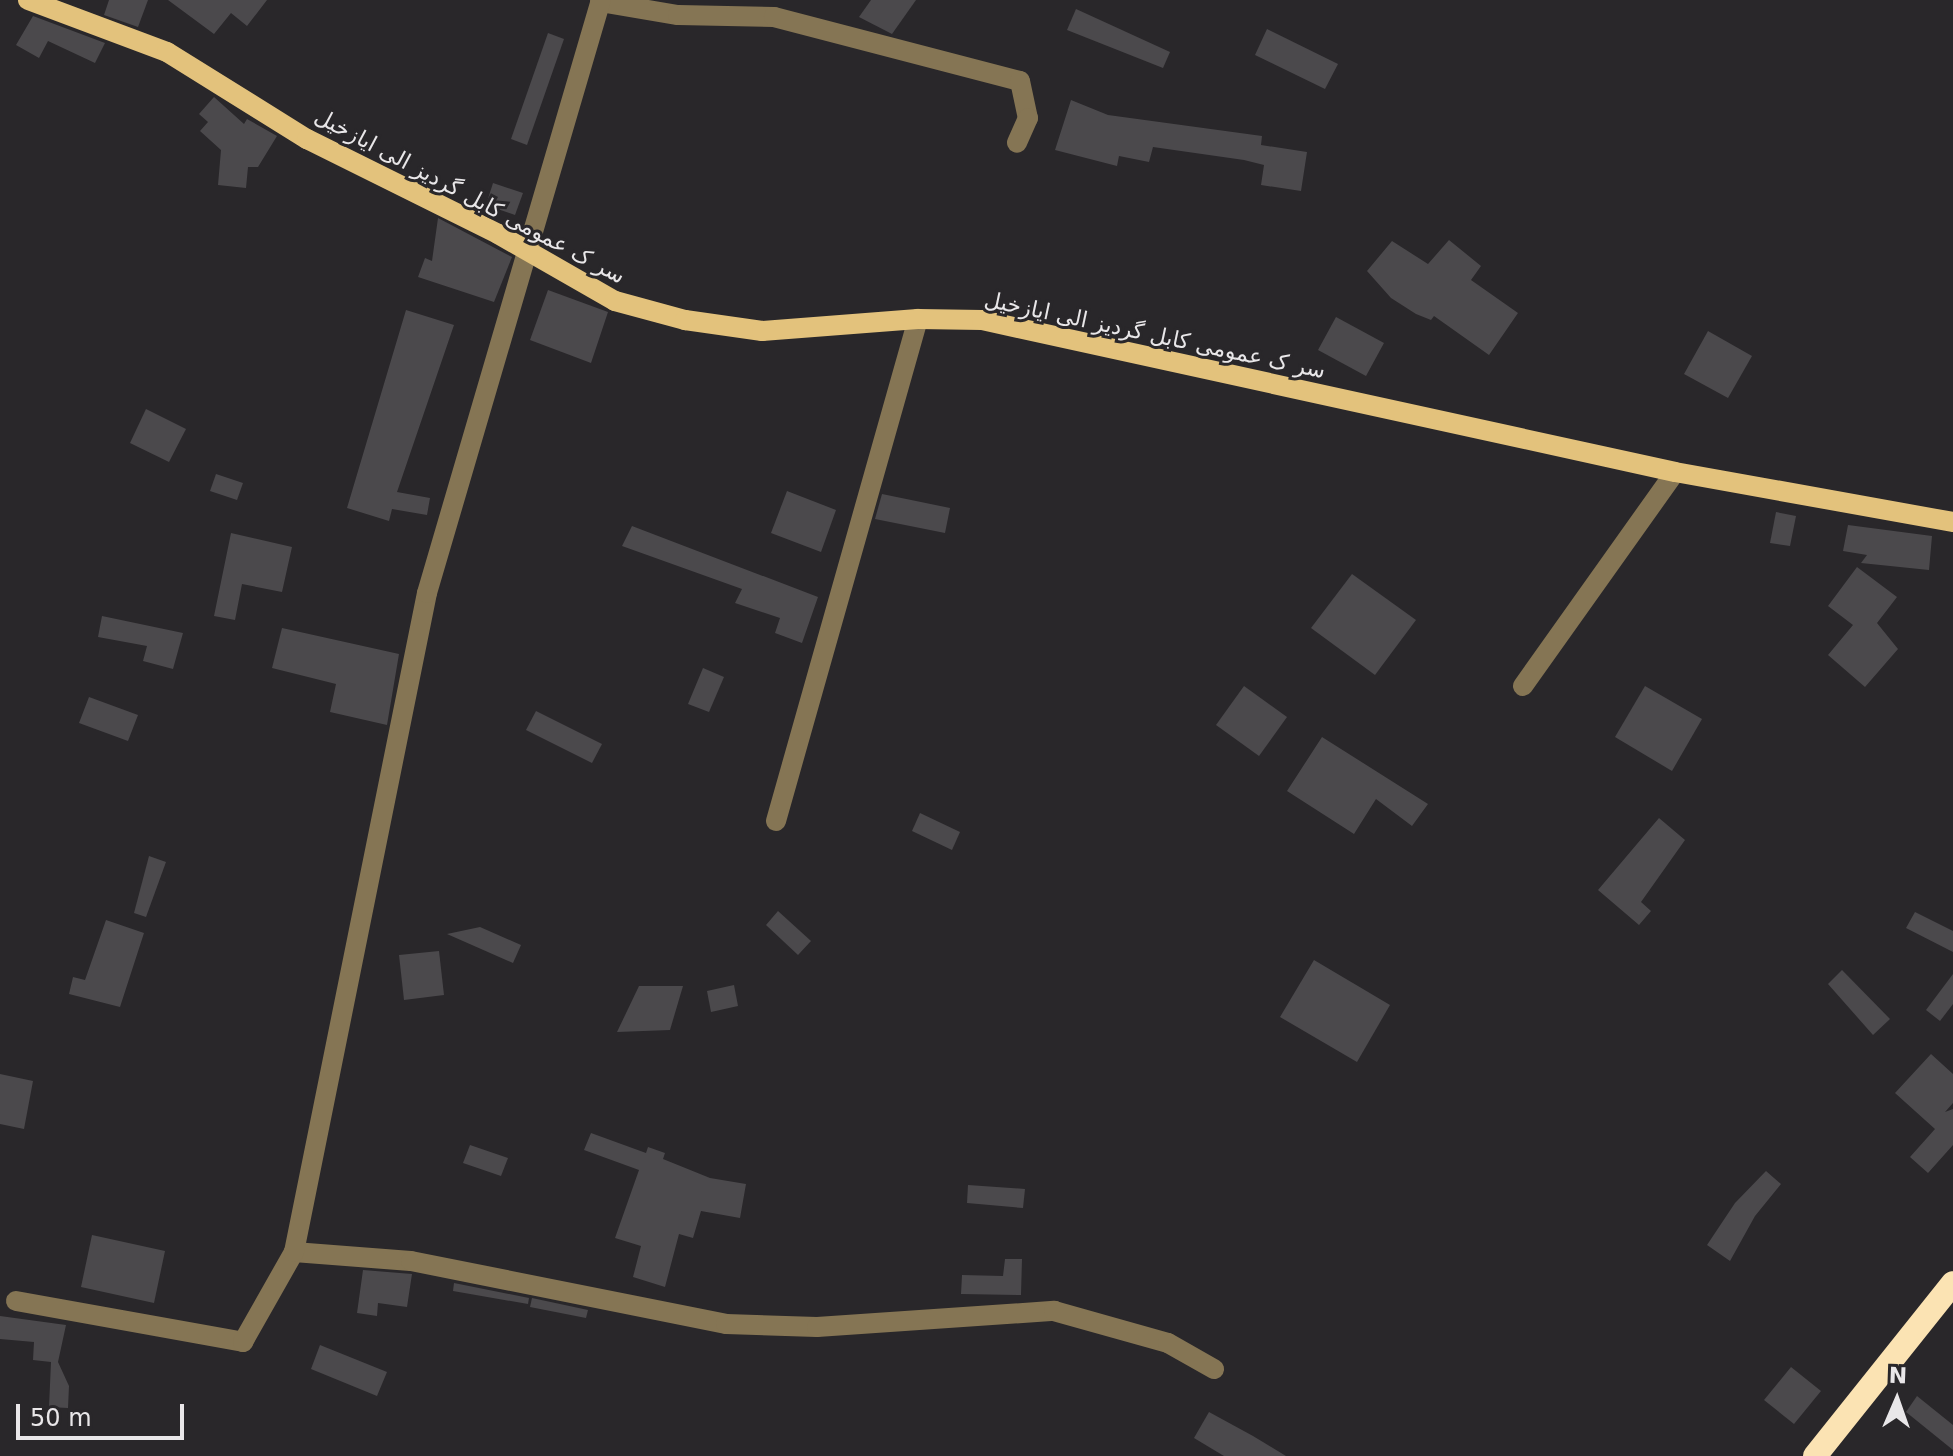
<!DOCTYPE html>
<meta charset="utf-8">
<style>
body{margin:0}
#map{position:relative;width:1953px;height:1456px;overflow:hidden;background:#29272a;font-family:"DejaVu Sans",Cairo,sans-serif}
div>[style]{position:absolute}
.building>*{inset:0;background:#4b494c}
.minor>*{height:20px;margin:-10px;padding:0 10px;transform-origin:10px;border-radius:10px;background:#857554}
.major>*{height:20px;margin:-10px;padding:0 10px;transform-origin:10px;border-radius:10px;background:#e3c27c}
.highway>*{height:24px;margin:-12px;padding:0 12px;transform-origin:12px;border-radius:12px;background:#fbe3b3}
span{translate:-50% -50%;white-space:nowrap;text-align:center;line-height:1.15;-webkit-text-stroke:6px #29272a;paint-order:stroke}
.street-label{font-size:22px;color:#e9e7e9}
.north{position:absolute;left:1857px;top:1360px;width:80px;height:80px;-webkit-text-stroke:6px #29272a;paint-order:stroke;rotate:2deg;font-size:22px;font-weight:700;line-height:32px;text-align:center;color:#e9e7e9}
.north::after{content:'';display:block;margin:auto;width:28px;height:36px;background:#e9e7e9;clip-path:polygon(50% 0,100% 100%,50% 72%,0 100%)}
.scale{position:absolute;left:16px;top:1404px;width:168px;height:36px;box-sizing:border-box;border:4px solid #e9e7e9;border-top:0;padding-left:10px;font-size:24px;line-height:28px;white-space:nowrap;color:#e9e7e9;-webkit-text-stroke:6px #29272a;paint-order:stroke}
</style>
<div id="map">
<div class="building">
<div style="clip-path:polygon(109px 0,148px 0,138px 27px,104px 15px)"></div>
<div style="clip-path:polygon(168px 0,267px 0,247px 26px,231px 13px,214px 34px)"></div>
<div style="clip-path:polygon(871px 0,916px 0,892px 34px,859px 17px)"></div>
<div style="clip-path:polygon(1076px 9px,1170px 52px,1163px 68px,1067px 30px)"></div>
<div style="clip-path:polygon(33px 16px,105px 43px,95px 63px,48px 41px,39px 58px,16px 45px)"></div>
<div style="clip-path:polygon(1267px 29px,1338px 64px,1325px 89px,1255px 55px)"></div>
<div style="clip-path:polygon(548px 33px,564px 39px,527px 145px,511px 139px)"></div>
<div style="clip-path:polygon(214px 97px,244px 124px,247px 119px,277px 136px,258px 167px,248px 167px,246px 188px,218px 185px,221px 150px,200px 131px,208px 122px,199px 114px)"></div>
<div style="clip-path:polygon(1071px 100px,1108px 115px,1262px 136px,1261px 145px,1307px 152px,1301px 191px,1261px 185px,1264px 165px,1244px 160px,1153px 147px,1149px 162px,1119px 156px,1117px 166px,1055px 150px)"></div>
<div style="clip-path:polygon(493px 183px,523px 193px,515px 215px,486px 205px)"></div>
<div style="clip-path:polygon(438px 218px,512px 257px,494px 302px,418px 277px,425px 258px,432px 261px)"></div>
<div style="clip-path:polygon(1449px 240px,1481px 266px,1471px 280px,1518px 313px,1489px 355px,1434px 316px,1431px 320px,1416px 314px,1391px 298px,1367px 271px,1392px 241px,1428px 264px)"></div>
<div style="clip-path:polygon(548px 290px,608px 312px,591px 363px,530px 340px)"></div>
<div style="clip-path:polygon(406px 310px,454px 325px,397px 492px,430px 498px,427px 515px,392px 509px,389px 521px,347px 508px)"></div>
<div style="clip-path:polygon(1336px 317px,1384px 343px,1366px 376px,1318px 350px)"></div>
<div style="clip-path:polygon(1708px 331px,1752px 356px,1728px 398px,1684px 374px)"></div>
<div style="clip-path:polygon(146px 409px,186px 429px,169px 462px,130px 443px)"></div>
<div style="clip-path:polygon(216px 474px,243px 483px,237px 500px,210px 491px)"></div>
<div style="clip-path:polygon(787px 491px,836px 510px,821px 552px,771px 533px)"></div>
<div style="clip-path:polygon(882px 494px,950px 508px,945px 533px,875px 519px)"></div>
<div style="clip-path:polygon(1776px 512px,1796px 516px,1790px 546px,1770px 543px)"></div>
<div style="clip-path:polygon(1848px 525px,1932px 536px,1929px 570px,1861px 563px,1867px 555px,1843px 551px)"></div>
<div style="clip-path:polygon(632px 526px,818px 597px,802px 643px,775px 633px,780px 618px,735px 603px,742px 589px,622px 546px)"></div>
<div style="clip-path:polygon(231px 533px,292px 547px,282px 592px,242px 584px,235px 620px,214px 616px)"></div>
<div style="clip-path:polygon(1857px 567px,1897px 597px,1877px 623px,1898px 649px,1865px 687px,1828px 655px,1853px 625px,1828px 606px)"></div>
<div style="clip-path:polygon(1352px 574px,1416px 620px,1375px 675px,1311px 628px)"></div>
<div style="clip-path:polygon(102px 616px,183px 633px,173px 669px,143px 661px,147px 646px,98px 637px)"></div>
<div style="clip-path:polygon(282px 628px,399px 654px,387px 725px,330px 712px,336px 684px,272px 668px)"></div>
<div style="clip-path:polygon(703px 668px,724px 677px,709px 712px,688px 704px)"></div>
<div style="clip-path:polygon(1244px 686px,1287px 717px,1259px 756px,1216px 725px)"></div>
<div style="clip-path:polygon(1645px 686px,1702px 719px,1672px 771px,1615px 737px)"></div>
<div style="clip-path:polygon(89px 697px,138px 715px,128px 741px,79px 723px)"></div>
<div style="clip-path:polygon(536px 711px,602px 744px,592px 763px,526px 730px)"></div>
<div style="clip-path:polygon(1322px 737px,1428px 804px,1412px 826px,1376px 799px,1354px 834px,1287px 791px)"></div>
<div style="clip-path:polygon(920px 813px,960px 832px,952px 850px,912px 831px)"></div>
<div style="clip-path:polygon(1659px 818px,1685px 840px,1641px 902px,1651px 911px,1639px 925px,1598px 890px)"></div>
<div style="clip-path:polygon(149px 856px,166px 862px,146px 917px,134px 913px)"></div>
<div style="clip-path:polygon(778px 911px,811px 941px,798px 955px,766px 925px)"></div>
<div style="clip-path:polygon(1915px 912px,1953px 931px,1953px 952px,1906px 928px)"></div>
<div style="clip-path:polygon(106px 920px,144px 933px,120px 1007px,69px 994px,73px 977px,85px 980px)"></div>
<div style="clip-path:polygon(480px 927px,521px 945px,513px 963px,447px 934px)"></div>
<div style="clip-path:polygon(439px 951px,444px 995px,404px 1000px,399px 955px)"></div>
<div style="clip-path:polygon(1314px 960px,1390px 1005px,1357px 1062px,1280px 1017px)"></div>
<div style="clip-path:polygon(1842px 970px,1890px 1019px,1873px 1035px,1828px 984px)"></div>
<div style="clip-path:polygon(1953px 974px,1953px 1004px,1940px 1021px,1926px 1010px)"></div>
<div style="clip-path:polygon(734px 985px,738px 1006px,711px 1012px,707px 991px)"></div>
<div style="clip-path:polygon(639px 986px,683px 986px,670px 1030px,617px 1032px)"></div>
<div style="clip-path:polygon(1931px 1054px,1953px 1074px,1953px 1103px,1945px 1112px,1953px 1109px,1953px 1145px,1928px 1173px,1910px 1157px,1935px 1129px,1895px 1093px)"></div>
<div style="clip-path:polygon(0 1074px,33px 1081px,24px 1129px,0 1124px)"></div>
<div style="clip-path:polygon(591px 1133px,646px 1153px,648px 1147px,665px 1153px,663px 1159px,710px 1178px,746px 1184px,740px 1218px,701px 1211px,693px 1238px,679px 1234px,665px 1287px,633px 1277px,641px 1246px,615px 1238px,639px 1170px,584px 1150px)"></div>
<div style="clip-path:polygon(470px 1145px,508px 1158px,501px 1176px,463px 1163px)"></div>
<div style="clip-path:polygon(1766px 1171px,1781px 1184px,1755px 1216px,1730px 1261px,1707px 1245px,1735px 1203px)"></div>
<div style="clip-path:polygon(968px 1185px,1025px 1189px,1023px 1208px,967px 1203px)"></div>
<div style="clip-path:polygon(92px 1235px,165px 1251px,154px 1303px,81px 1287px)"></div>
<div style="clip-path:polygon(1005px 1259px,1022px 1259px,1021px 1295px,961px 1294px,962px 1275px,1003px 1276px)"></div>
<div style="clip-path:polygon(363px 1270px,412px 1274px,407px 1307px,378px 1303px,377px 1316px,357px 1313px)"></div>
<div style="clip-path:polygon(454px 1283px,529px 1298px,528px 1304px,453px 1291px)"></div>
<div style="clip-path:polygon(532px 1298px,588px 1310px,586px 1318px,530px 1307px)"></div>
<div style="clip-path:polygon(0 1316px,66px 1325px,58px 1362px,69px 1386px,68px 1408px,49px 1407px,51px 1362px,33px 1360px,34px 1342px,0 1339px)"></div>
<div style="clip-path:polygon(320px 1345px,387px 1372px,377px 1396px,311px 1369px)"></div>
<div style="clip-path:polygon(1791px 1367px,1821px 1391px,1794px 1424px,1764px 1400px)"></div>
<div style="clip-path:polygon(1917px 1396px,1953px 1425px,1953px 1450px,1906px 1412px)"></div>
<div style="clip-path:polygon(1209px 1412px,1253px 1436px,1286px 1456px,1224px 1456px,1194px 1438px)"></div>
</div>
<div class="minor">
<div style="left:600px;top:2px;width:79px;rotate:9.5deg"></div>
<div style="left:678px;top:15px;width:96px;rotate:1.2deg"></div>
<div style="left:774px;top:17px;width:254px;rotate:14.6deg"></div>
<div style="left:1020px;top:81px;width:38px;rotate:78deg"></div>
<div style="left:1028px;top:118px;width:27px;rotate:114deg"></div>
<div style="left:1523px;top:686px;width:262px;rotate:-54.6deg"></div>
<div style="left:776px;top:821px;width:522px;rotate:-74.21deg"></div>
<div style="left:294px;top:1252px;width:117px;rotate:4.4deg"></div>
<div style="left:411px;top:1261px;width:321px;rotate:11.3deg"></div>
<div style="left:726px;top:1324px;width:91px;rotate:1.9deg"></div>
<div style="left:817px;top:1327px;width:238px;rotate:-3.9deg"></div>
<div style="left:1054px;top:1311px;width:118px;rotate:15.7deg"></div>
<div style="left:1168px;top:1343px;width:53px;rotate:29.5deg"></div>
<div style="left:16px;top:1301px;width:231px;rotate:10.2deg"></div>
<div style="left:243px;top:1342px;width:103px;rotate:-60.5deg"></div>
<div style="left:294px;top:1252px;width:672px;rotate:-78.59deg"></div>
<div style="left:427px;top:593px;width:618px;rotate:-73.65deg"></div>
</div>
<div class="major">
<div style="left:28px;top:0;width:148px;rotate:20.5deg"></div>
<div style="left:167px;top:52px;width:165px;rotate:31.9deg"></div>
<div style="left:307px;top:139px;width:213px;rotate:26.4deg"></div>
<div style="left:498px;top:234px;width:135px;rotate:29.8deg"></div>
<div style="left:615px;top:301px;width:73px;rotate:15.2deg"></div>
<div style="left:685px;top:320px;width:78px;rotate:8.1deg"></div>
<div style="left:762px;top:331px;width:156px;rotate:-4.4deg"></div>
<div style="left:918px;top:319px;width:64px;rotate:0.9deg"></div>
<div style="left:982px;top:320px;width:709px;rotate:12.37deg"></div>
<div style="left:1675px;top:472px;width:282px;rotate:10.2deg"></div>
</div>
<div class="highway">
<div style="left:1815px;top:1456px;width:221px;rotate:-51.4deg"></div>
</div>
<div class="street-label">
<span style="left:470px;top:196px;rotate:28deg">سر ک عمومی کابل گردیز الی ایازخیل</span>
<span style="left:1155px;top:335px;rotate:12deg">سر ک عمومی کابل گردیز الی ایازخیل</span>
</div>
<div class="north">N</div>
<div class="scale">50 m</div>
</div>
